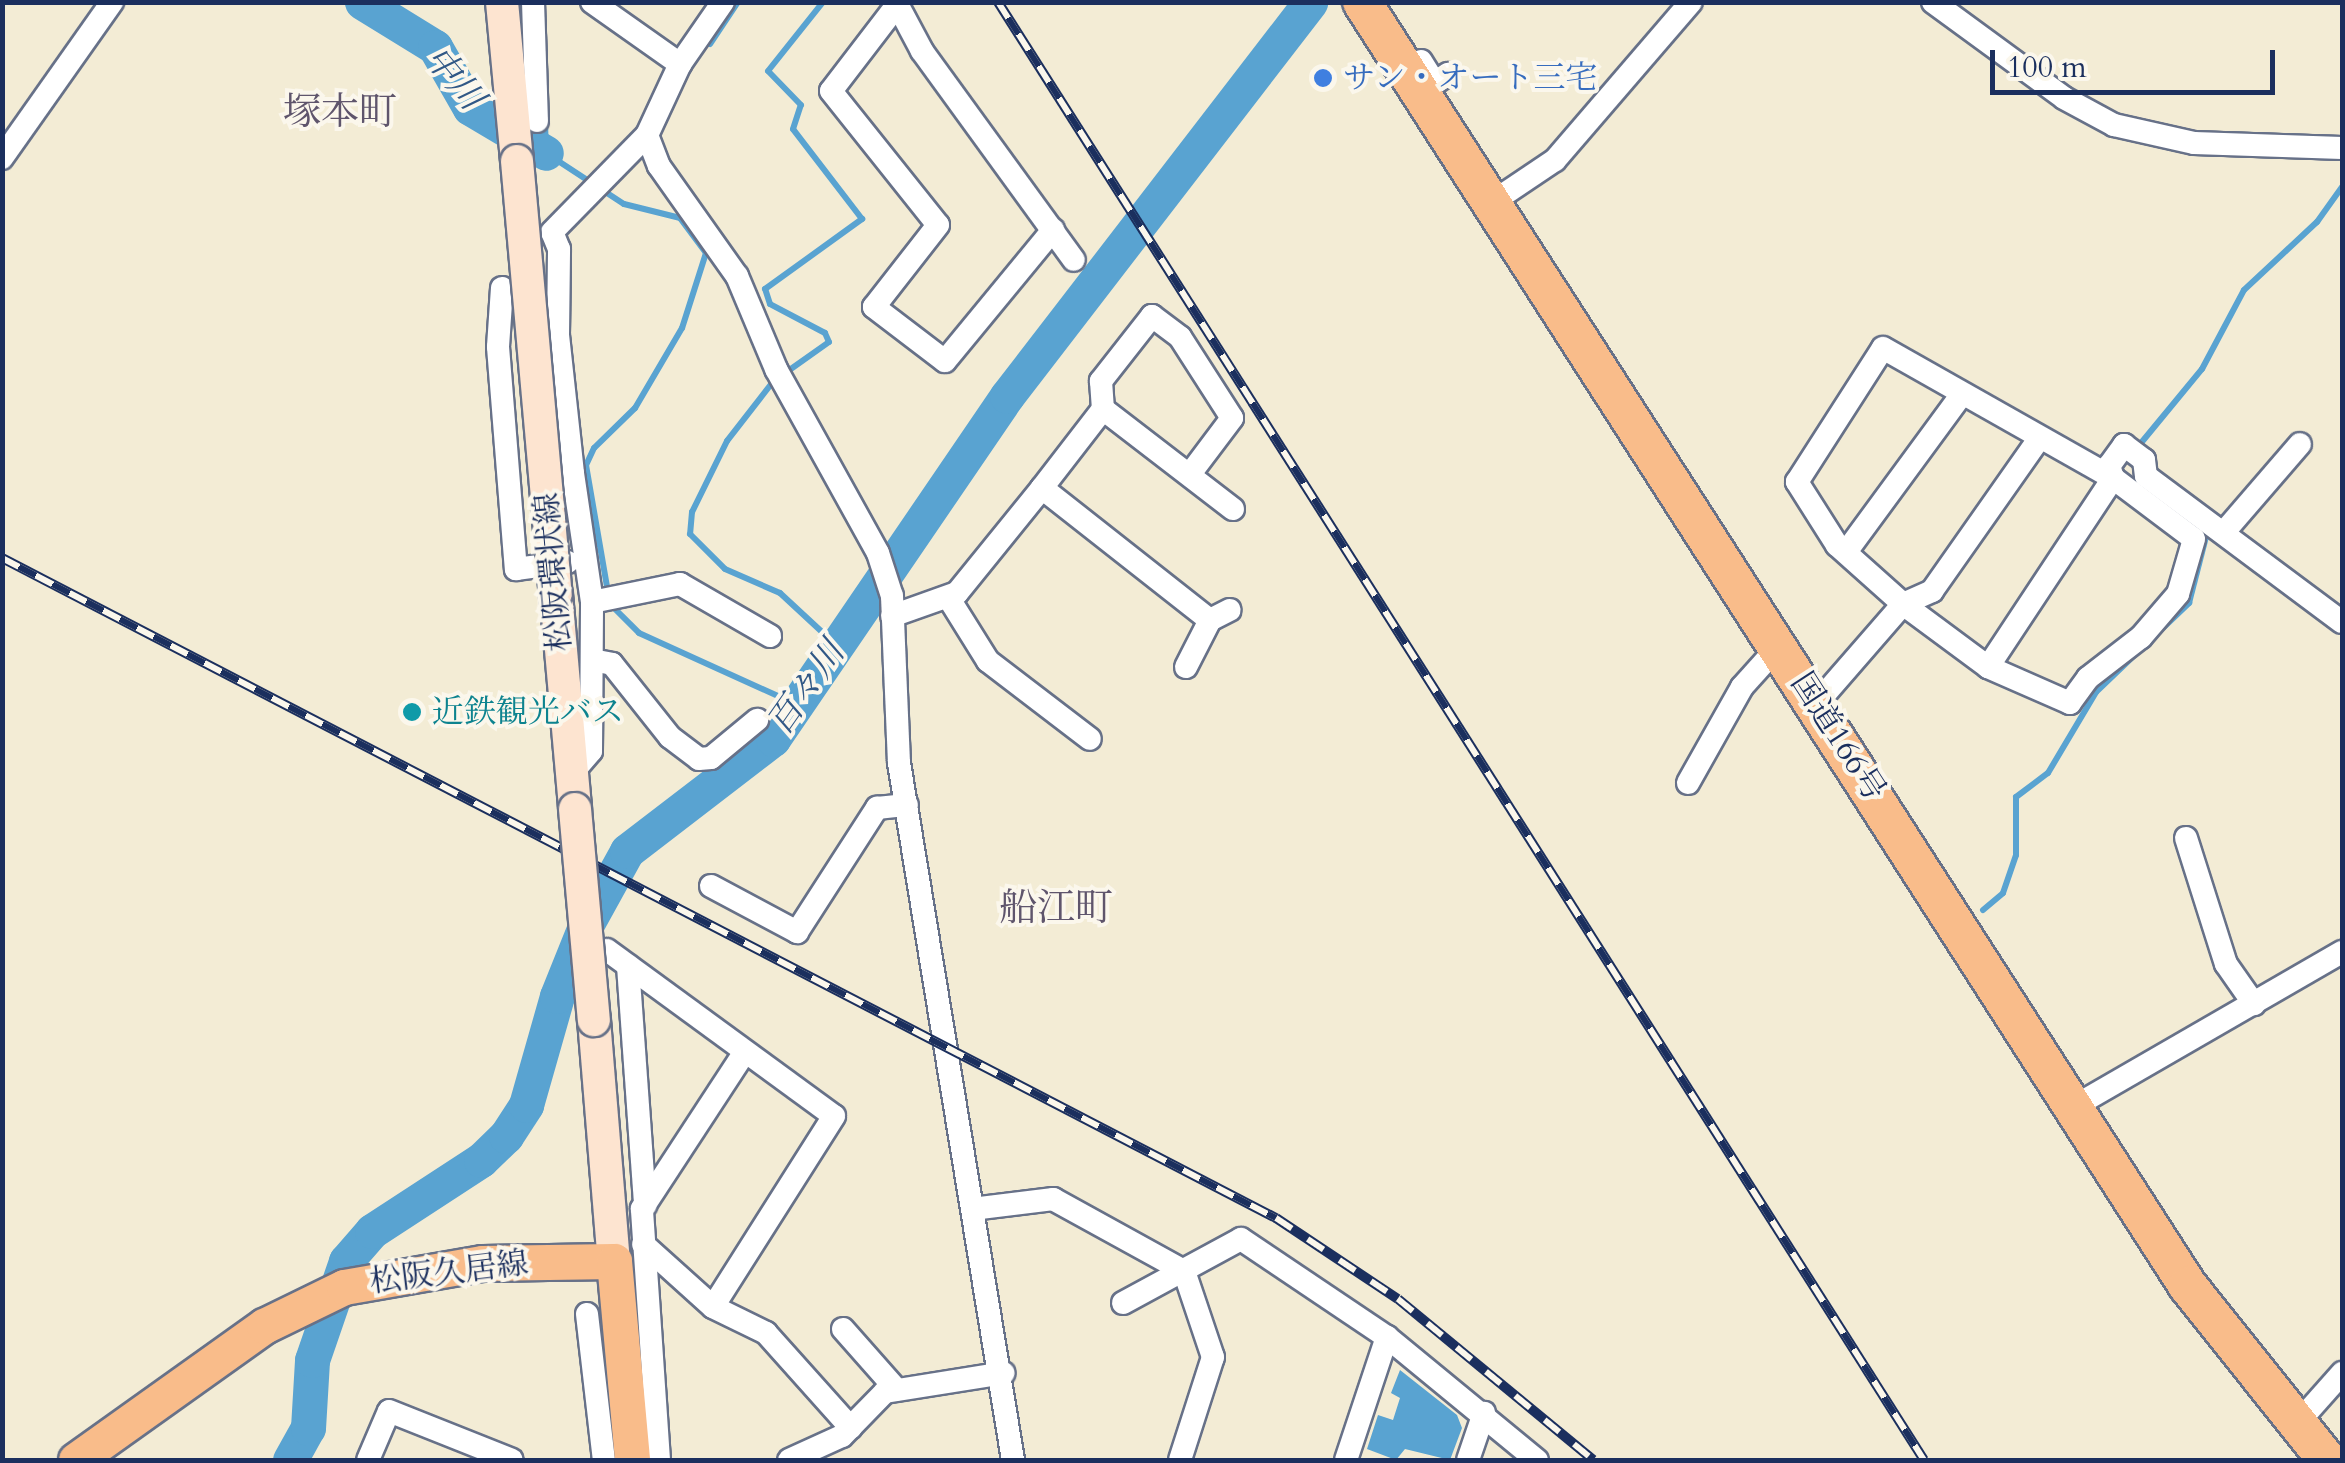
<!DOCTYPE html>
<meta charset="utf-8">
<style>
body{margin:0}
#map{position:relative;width:2345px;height:1463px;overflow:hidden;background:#f3ecd5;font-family:Cardo,"Noto Serif JP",serif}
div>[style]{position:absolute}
.water>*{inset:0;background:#59a3d1}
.stream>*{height:6px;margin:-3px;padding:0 3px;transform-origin:3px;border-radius:3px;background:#59a3d1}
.river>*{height:35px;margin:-17.5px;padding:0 17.5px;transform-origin:17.5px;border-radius:17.5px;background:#59a3d1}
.roads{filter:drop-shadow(2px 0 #677188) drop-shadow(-2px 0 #677188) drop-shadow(0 2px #677188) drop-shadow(0 -2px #677188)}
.minor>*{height:22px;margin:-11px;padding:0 11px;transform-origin:11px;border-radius:11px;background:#fff}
.secondary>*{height:32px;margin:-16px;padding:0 16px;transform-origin:16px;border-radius:16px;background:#fde4d0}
.primary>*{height:35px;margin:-17.5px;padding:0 17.5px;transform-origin:17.5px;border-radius:17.5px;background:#f9bc8a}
.trunk>*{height:38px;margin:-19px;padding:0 19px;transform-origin:19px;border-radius:19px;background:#f9bc8a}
.rail>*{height:10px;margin-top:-5px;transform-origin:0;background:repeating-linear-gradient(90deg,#fbf7ec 0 19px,#1b2f5e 0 38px);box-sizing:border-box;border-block:2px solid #1b2f5e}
.bridges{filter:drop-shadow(2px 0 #677188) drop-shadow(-2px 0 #677188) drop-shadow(0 2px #677188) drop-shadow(0 -2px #677188)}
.secondary-bridge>*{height:32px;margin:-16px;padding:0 16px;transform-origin:16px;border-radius:16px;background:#fde4d0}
.dots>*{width:28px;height:28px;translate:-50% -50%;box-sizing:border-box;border:5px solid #fbf7ec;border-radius:50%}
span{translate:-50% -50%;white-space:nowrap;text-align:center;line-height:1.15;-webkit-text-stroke:8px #fbf7ec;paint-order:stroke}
.shop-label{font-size:32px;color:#366cbe}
.left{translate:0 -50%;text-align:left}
.street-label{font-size:32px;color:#1b2f5e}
.culture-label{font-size:32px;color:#0d838f}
.water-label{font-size:35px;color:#315886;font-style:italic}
.quarter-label{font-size:38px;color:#5f556c}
.frame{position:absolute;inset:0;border:5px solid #1b2f5e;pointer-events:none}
.scale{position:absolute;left:1990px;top:50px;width:285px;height:45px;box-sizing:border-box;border:5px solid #1b2f5e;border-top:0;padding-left:12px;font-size:30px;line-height:35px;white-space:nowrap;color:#1b2f5e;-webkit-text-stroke:8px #fbf7ec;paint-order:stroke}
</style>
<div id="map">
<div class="water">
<div style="clip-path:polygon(1400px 1370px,1457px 1415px,1462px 1428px,1450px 1460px,1405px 1449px,1396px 1460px,1367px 1449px,1378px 1415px,1393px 1420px,1400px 1398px,1391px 1393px)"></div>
</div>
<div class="stream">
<div style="left:710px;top:44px;width:50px;rotate:-56.3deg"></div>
<div style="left:545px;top:123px;width:30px;rotate:88deg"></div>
<div style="left:546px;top:153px;width:93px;rotate:33.2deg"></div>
<div style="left:624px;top:204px;width:58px;rotate:14deg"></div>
<div style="left:680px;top:218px;width:44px;rotate:53.4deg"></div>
<div style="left:706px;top:253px;width:79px;rotate:107.7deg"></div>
<div style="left:682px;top:328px;width:93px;rotate:120.4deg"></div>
<div style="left:635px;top:408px;width:57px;rotate:135.7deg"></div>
<div style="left:594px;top:448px;width:19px;rotate:115deg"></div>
<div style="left:586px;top:465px;width:141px;rotate:80.2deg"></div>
<div style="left:610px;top:604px;width:41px;rotate:45deg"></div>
<div style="left:639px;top:633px;width:169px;rotate:24.4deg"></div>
<div style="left:788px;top:371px;width:50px;rotate:-35.3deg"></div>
<div style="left:829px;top:342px;width:10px;rotate:-114deg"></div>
<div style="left:825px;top:333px;width:62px;rotate:-152.2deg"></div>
<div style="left:770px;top:304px;width:16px;rotate:-108deg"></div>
<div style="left:765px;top:289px;width:120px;rotate:-35.8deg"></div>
<div style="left:862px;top:219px;width:113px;rotate:-127.5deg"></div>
<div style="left:793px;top:129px;width:25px;rotate:-72deg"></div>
<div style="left:801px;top:105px;width:47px;rotate:-134.1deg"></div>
<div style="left:768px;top:71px;width:88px;rotate:-51.4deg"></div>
<div style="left:772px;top:383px;width:73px;rotate:127.8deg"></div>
<div style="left:727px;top:441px;width:79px;rotate:116.2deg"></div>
<div style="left:692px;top:512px;width:22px;rotate:95deg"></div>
<div style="left:690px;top:534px;width:49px;rotate:45deg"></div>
<div style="left:725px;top:569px;width:60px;rotate:23.6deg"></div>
<div style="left:780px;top:593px;width:75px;rotate:42.8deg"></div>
<div style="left:2141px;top:443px;width:96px;rotate:-50.5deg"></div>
<div style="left:2202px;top:369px;width:89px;rotate:-62deg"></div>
<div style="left:2244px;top:290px;width:100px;rotate:-43deg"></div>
<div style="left:2317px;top:222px;width:43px;rotate:-54.5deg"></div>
<div style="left:1983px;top:910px;width:26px;rotate:-40deg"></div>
<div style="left:2003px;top:893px;width:40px;rotate:-71.1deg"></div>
<div style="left:2016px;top:855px;width:58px;rotate:-90deg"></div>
<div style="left:2016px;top:797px;width:40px;rotate:-37deg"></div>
<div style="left:2048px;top:773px;width:94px;rotate:-59.3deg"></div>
<div style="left:2096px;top:692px;width:129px;rotate:-43.7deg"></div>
<div style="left:2189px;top:603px;width:72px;rotate:-75.6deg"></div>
</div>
<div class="river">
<div style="left:362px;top:2px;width:86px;rotate:31.7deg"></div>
<div style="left:435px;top:47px;width:70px;rotate:60.2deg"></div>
<div style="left:470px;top:108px;width:88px;rotate:30.6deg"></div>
<div style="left:290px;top:1460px;width:37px;rotate:-61deg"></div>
<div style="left:308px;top:1428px;width:68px;rotate:-86.6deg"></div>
<div style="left:312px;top:1360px;width:105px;rotate:-71deg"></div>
<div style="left:346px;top:1261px;width:40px;rotate:-49deg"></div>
<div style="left:372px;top:1231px;width:130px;rotate:-33.1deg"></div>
<div style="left:481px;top:1160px;width:35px;rotate:-44deg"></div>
<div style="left:506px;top:1136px;width:37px;rotate:-57deg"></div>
<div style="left:526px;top:1105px;width:113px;rotate:-74.1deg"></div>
<div style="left:557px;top:996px;width:72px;rotate:-68.1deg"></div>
<div style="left:584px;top:929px;width:89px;rotate:-61.1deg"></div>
<div style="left:627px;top:851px;width:184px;rotate:-37.5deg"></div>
<div style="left:773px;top:739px;width:415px;rotate:-55.7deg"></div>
<div style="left:1007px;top:396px;width:497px;rotate:-52.4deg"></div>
</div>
<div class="roads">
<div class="minor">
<div style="left:533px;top:2px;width:119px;rotate:88.1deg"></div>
<div style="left:592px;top:2px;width:108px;rotate:35.2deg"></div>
<div style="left:723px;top:2px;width:75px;rotate:124.7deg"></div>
<div style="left:680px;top:64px;width:78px;rotate:114.9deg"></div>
<div style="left:647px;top:135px;width:33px;rotate:69deg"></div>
<div style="left:659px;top:166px;width:135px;rotate:54.7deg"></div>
<div style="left:737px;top:276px;width:101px;rotate:67.2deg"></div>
<div style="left:776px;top:369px;width:210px;rotate:61deg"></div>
<div style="left:878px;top:553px;width:45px;rotate:72deg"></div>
<div style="left:892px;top:596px;width:167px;rotate:87.6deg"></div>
<div style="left:899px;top:763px;width:706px;rotate:80.71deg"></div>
<div style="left:896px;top:2px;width:55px;rotate:62deg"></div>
<div style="left:922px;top:51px;width:258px;rotate:54deg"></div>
<div style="left:1933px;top:2px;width:162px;rotate:36.2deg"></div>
<div style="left:2064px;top:98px;width:57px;rotate:28.4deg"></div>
<div style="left:2114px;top:125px;width:82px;rotate:12.7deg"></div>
<div style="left:2194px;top:143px;width:148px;rotate:1.9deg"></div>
<div style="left:897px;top:5px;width:108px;rotate:127.5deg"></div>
<div style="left:831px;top:91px;width:171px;rotate:51.4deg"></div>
<div style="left:938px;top:225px;width:104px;rotate:128deg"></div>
<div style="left:874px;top:307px;width:89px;rotate:37.3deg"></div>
<div style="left:945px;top:361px;width:170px;rotate:-50.5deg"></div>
<div style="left:1421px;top:61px;width:26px;rotate:58deg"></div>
<div style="left:1435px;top:83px;width:16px;rotate:-35deg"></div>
<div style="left:2px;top:158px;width:191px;rotate:-54.8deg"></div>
<div style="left:1494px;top:201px;width:73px;rotate:-33.9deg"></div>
<div style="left:1555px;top:160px;width:208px;rotate:-49.3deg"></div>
<div style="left:502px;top:288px;width:59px;rotate:93.9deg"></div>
<div style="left:498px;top:347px;width:223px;rotate:85.4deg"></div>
<div style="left:516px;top:569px;width:52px;rotate:-7.7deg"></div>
<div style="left:1883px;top:348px;width:264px;rotate:29.5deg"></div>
<div style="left:2113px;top:478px;width:101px;rotate:37deg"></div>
<div style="left:2194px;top:539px;width:57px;rotate:106.2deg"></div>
<div style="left:2178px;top:594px;width:57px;rotate:130.7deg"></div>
<div style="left:2141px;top:637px;width:67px;rotate:142.3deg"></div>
<div style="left:2088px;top:678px;width:31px;rotate:126deg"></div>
<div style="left:2070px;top:703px;width:90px;rotate:-156.3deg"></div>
<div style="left:1988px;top:667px;width:106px;rotate:-143.5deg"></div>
<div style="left:1903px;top:604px;width:89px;rotate:-138.2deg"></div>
<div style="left:1837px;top:545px;width:75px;rotate:-122.4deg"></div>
<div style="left:1797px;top:482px;width:159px;rotate:-57.3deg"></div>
<div style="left:1103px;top:409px;width:164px;rotate:37.6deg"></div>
<div style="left:1190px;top:474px;width:70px;rotate:-53.1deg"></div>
<div style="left:1232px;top:418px;width:96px;rotate:-122.7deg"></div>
<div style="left:1180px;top:337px;width:35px;rotate:-143deg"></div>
<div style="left:1152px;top:316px;width:83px;rotate:128.1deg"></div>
<div style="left:1101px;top:381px;width:28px;rotate:86deg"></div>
<div style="left:1103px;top:409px;width:100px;rotate:127.7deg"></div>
<div style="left:1042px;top:488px;width:214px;rotate:38.2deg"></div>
<div style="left:2224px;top:532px;width:116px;rotate:-49.2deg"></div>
<div style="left:1846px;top:552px;width:196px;rotate:-53.7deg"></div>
<div style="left:948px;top:597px;width:75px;rotate:58deg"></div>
<div style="left:988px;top:661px;width:128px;rotate:37.4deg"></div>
<div style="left:592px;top:602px;width:90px;rotate:-11.6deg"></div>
<div style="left:680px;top:584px;width:104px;rotate:30deg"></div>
<div style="left:892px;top:616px;width:69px;rotate:-19.5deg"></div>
<div style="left:957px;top:593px;width:135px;rotate:-51deg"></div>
<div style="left:592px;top:660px;width:20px;rotate:11deg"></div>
<div style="left:612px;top:664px;width:93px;rotate:51.5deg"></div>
<div style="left:670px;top:737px;width:36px;rotate:37deg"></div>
<div style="left:699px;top:759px;width:12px;rotate:-5deg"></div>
<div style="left:711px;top:758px;width:60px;rotate:-39.6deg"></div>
<div style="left:1186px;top:667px;width:53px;rotate:-62.9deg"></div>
<div style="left:1210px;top:620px;width:22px;rotate:-27deg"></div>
<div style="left:1988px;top:667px;width:227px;rotate:-56.5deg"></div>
<div style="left:2113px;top:478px;width:13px;rotate:-108deg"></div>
<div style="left:2109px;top:466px;width:26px;rotate:-54deg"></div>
<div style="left:2124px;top:445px;width:25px;rotate:37deg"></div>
<div style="left:2144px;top:460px;width:16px;rotate:83deg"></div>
<div style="left:2146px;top:476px;width:244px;rotate:36.7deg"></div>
<div style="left:1817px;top:703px;width:131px;rotate:-49deg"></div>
<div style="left:1903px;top:604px;width:32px;rotate:-24deg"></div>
<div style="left:1932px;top:591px;width:184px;rotate:-54.9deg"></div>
<div style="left:572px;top:773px;width:29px;rotate:-49deg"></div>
<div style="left:591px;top:751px;width:149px;rotate:-89.6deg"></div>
<div style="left:592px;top:602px;width:130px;rotate:-98.4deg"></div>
<div style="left:573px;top:473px;width:139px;rotate:-96.2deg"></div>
<div style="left:558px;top:335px;width:86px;rotate:-89.3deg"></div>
<div style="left:559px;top:249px;width:18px;rotate:-112deg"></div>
<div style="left:552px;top:232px;width:136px;rotate:-45.6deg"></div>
<div style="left:1688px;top:783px;width:110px;rotate:-60.6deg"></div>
<div style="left:1742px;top:687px;width:54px;rotate:-48deg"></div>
<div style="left:2186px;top:838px;width:132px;rotate:72.4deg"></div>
<div style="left:2226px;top:964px;width:49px;rotate:55deg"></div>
<div style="left:711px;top:886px;width:98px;rotate:28.1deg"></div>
<div style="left:797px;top:932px;width:148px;rotate:-57.2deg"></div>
<div style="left:877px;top:808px;width:30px;rotate:-6deg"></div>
<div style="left:607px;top:950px;width:281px;rotate:36.2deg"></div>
<div style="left:834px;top:1116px;width:226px;rotate:122.4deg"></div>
<div style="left:713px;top:1307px;width:94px;rotate:-138deg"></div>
<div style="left:628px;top:966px;width:240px;rotate:85.9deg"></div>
<div style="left:2075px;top:1106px;width:308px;rotate:-30deg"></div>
<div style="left:972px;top:1209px;width:82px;rotate:-7deg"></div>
<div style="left:1053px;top:1199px;width:149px;rotate:28.8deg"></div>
<div style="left:1184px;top:1271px;width:91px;rotate:71.4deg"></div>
<div style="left:1213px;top:1357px;width:108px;rotate:107.8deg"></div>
<div style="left:1123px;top:1303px;width:134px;rotate:-28.5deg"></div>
<div style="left:1241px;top:1239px;width:176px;rotate:33.9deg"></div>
<div style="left:1387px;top:1337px;width:194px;rotate:39.4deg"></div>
<div style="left:713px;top:1307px;width:59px;rotate:26.1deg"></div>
<div style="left:766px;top:1333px;width:127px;rotate:48.2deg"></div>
<div style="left:587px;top:1314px;width:147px;rotate:83.4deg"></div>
<div style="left:843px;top:1329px;width:81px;rotate:48.5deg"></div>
<div style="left:2295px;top:1426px;width:71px;rotate:-48.4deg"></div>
<div style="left:368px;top:1460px;width:53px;rotate:-66.8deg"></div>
<div style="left:389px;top:1411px;width:132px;rotate:21.7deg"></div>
<div style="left:659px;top:1460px;width:252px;rotate:-93.9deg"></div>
<div style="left:642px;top:1209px;width:186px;rotate:-56.8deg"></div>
<div style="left:789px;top:1460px;width:58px;rotate:-24.4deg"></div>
<div style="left:842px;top:1436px;width:62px;rotate:-45.7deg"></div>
<div style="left:885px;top:1392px;width:120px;rotate:-9.1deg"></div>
<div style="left:1346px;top:1460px;width:130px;rotate:-71.6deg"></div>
<div style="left:1468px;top:1460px;width:50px;rotate:-71.2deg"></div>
</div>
<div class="secondary">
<div style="left:502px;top:2px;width:160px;rotate:84.6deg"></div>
<div style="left:556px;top:594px;width:216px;rotate:84.9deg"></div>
<div style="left:594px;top:1020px;width:242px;rotate:85.3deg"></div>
</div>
<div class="primary">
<div style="left:76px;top:1460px;width:231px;rotate:-35.5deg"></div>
<div style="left:264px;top:1326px;width:89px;rotate:-26deg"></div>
<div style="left:344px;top:1287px;width:140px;rotate:-9.9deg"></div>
<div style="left:482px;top:1263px;width:132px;rotate:-0.9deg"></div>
<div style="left:614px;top:1261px;width:200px;rotate:84.8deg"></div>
</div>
<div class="trunk">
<div style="left:1362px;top:2px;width:1527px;rotate:57.25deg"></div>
<div style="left:2188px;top:1286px;width:223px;rotate:51.4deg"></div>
</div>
</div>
<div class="rail">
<div style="left:998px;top:2px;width:1727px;rotate:57.58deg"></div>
<div style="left:2px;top:558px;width:1435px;rotate:27.39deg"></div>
<div style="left:1276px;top:1218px;width:146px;rotate:33.6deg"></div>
<div style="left:1398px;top:1299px;width:253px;rotate:39.5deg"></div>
</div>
<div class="bridges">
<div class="secondary-bridge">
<div style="left:517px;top:161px;width:435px;rotate:84.9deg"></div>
<div style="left:575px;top:809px;width:212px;rotate:84.9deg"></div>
</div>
</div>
<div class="dots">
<div style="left:1323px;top:78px;background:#3f7fe0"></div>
<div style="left:412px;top:712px;background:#0f9aa8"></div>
</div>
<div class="shop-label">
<span class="left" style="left:1343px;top:78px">サン・オート三宅</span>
</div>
<div class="street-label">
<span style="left:554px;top:572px;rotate:-95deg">松阪環状線</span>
<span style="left:1838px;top:737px;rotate:57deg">国道166号</span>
<span style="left:449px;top:1273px;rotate:-7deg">松阪久居線</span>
</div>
<div class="culture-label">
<span class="left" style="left:432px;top:712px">近鉄観光バス</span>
</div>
<div class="water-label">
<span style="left:454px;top:78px;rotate:50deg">中川</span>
<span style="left:806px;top:688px;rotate:-55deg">百々川</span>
</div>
<div class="quarter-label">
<span style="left:340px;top:113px">塚本町</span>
<span style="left:1056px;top:909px">船江町</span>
</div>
<div class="frame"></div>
<div class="scale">100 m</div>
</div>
